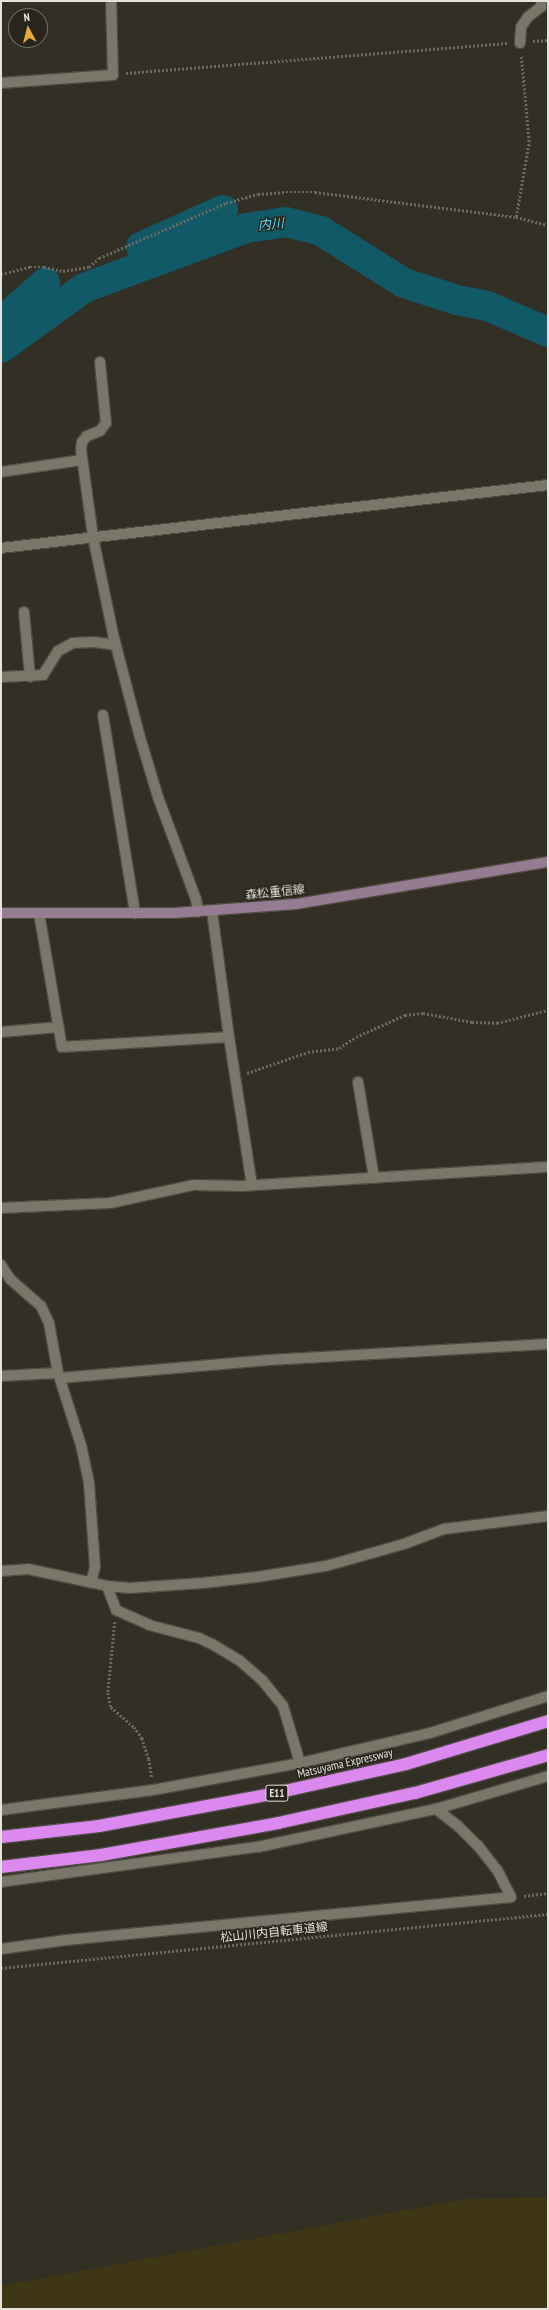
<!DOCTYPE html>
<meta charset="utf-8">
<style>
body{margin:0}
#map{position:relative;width:549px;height:2310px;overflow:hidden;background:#322f25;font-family:"PT Sans Narrow","Noto Sans JP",sans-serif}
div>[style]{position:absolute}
.sand>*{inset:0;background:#3f3616}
.river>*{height:30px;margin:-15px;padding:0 15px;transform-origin:15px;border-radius:15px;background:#125968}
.path>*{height:2.5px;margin-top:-1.25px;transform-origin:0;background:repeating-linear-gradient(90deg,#6b6960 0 2px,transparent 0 4px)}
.roads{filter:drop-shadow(1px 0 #4e4c43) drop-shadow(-1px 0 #4e4c43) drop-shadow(0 1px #4e4c43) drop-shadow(0 -1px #4e4c43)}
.minor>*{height:10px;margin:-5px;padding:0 5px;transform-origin:5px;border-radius:5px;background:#79766a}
.tertiary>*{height:10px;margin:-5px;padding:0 5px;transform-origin:5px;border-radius:5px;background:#79766a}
.secondary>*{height:10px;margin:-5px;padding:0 5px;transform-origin:5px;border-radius:5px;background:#967c92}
.motorway>*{height:12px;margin:-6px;padding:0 6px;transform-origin:6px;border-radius:6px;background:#db89ef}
span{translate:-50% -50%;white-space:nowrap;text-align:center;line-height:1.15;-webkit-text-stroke:3px #28251c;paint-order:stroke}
.shield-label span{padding:1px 3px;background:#28251c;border:1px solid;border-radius:3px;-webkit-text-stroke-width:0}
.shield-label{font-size:11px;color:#e3e2db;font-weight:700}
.street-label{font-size:12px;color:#e3e2db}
.water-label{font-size:13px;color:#5edbf9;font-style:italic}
.frame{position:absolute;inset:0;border:2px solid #e3e2db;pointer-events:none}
.north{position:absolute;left:8px;top:8px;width:40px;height:40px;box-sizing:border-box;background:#28251c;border:1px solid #737168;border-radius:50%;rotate:353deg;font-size:11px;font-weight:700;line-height:16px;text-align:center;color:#e3e2db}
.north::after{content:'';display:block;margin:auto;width:14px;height:18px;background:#eaaa39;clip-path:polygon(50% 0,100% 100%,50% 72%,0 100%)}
</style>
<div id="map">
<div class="sand">
<div style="clip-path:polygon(548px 2197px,548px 2309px,1px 2309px,1px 2286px,465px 2199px)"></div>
</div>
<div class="river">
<div style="left:141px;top:247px;width:90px;rotate:-24.3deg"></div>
<div style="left:1px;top:322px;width:59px;rotate:-41.6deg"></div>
<div style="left:1px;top:348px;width:102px;rotate:-35.9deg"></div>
<div style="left:84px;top:288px;width:173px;rotate:-20.3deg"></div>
<div style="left:246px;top:228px;width:40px;rotate:-8.5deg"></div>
<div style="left:286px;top:222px;width:36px;rotate:14deg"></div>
<div style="left:321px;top:231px;width:98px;rotate:32.1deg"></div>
<div style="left:404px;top:283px;width:56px;rotate:17.8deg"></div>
<div style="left:457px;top:300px;width:31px;rotate:11deg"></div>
<div style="left:487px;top:306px;width:66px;rotate:23.1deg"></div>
</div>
<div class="path">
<div style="left:533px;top:41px;width:15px;rotate:-4deg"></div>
<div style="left:126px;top:73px;width:383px;rotate:-4.5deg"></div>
<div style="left:516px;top:217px;width:76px;rotate:-80.2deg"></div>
<div style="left:529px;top:142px;width:87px;rotate:-95.3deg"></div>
<div style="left:1px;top:274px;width:30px;rotate:-14deg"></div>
<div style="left:30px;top:267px;width:14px"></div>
<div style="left:44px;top:267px;width:19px;rotate:12deg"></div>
<div style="left:63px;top:271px;width:26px;rotate:-9deg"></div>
<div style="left:89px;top:267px;width:13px;rotate:-42deg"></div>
<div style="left:99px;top:258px;width:138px;rotate:-23.4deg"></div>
<div style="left:226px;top:203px;width:33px;rotate:-16deg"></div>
<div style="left:258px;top:194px;width:28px;rotate:-4deg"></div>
<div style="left:286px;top:192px;width:29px"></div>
<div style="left:315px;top:192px;width:203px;rotate:7.1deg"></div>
<div style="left:516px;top:217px;width:33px;rotate:14deg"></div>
<div style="left:247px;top:1073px;width:65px;rotate:-19deg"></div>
<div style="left:308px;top:1052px;width:31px;rotate:-7deg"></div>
<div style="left:339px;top:1048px;width:20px;rotate:-33deg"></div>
<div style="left:356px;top:1037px;width:54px;rotate:-24.2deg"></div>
<div style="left:405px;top:1015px;width:18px;rotate:-6deg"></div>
<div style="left:423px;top:1013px;width:50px;rotate:10.4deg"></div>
<div style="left:472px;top:1022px;width:25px;rotate:2deg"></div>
<div style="left:497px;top:1023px;width:53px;rotate:-14.3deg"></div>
<div style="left:115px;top:1622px;width:71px;rotate:95.6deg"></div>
<div style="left:108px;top:1693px;width:14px;rotate:78deg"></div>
<div style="left:111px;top:1707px;width:30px;rotate:41deg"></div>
<div style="left:134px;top:1727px;width:14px;rotate:54deg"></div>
<div style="left:142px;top:1738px;width:22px;rotate:72deg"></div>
<div style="left:149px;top:1759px;width:19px;rotate:81deg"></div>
<div style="left:524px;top:1896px;width:24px;rotate:-7deg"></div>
<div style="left:1px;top:1968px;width:550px;rotate:-5.64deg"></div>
</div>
<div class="roads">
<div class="minor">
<div style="left:520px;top:43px;width:16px;rotate:-86deg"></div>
<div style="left:521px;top:27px;width:12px;rotate:-55deg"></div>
<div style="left:528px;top:17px;width:16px;rotate:-38deg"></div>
<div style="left:541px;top:7px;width:6px;rotate:-90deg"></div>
<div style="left:1px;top:83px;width:112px;rotate:-4.1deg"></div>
<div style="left:113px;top:75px;width:74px;rotate:-91.5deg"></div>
<div style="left:100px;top:362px;width:61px;rotate:84.4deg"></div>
<div style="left:106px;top:423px;width:10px;rotate:127deg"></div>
<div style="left:100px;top:431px;width:14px;rotate:159deg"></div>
<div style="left:87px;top:436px;width:8px;rotate:130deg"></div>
<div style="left:82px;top:442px;width:8px;rotate:97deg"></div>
<div style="left:81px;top:450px;width:88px;rotate:82.1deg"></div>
<div style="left:93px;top:537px;width:99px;rotate:78.3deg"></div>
<div style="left:113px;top:634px;width:103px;rotate:75.4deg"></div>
<div style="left:139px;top:734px;width:66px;rotate:73.2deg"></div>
<div style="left:158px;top:797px;width:109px;rotate:69.6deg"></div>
<div style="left:196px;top:899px;width:13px;rotate:81deg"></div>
<div style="left:1px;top:472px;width:82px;rotate:-8.4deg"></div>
<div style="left:1px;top:548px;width:551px;rotate:-6.57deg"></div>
<div style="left:24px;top:612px;width:65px;rotate:84.7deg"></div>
<div style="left:1px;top:677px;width:42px;rotate:-2.7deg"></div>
<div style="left:43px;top:675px;width:28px;rotate:-58deg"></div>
<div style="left:58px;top:651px;width:17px;rotate:-28deg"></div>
<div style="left:73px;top:643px;width:21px;rotate:-3deg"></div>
<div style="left:94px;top:642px;width:22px;rotate:8deg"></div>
<div style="left:103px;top:715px;width:201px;rotate:80.8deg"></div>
<div style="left:39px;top:913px;width:136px;rotate:80.3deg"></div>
<div style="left:62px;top:1047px;width:167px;rotate:-3.4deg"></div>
<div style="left:229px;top:1037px;width:127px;rotate:-97.7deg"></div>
<div style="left:1px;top:1032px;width:58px;rotate:-4.9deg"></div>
<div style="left:229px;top:1037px;width:150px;rotate:81.2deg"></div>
<div style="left:358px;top:1082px;width:97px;rotate:80.5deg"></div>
<div style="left:1px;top:1208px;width:109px;rotate:-2.6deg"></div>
<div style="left:110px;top:1203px;width:86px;rotate:-12.1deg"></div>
<div style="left:194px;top:1185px;width:48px;rotate:1.2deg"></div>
<div style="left:242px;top:1186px;width:307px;rotate:-3.6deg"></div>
<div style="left:1px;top:1265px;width:17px;rotate:57deg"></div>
<div style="left:10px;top:1279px;width:41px;rotate:41.1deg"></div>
<div style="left:41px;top:1306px;width:19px;rotate:65deg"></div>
<div style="left:49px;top:1323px;width:51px;rotate:79.8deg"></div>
<div style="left:58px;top:1373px;width:76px;rotate:72.3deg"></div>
<div style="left:81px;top:1445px;width:39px;rotate:78deg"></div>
<div style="left:89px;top:1483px;width:84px;rotate:85.9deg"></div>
<div style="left:95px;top:1567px;width:16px;rotate:105deg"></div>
<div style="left:1px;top:1376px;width:57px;rotate:-3deg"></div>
<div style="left:60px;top:1378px;width:210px;rotate:-4.9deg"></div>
<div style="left:269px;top:1360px;width:279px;rotate:-3.3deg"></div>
<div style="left:1px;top:1571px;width:27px;rotate:-4deg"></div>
<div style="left:28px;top:1569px;width:81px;rotate:12.1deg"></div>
<div style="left:107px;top:1586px;width:23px;rotate:5deg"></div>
<div style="left:130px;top:1588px;width:73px;rotate:-3.9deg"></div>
<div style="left:203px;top:1583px;width:54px;rotate:-6.3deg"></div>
<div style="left:257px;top:1577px;width:70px;rotate:-9.1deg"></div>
<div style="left:326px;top:1566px;width:81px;rotate:-15.8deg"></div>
<div style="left:404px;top:1544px;width:43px;rotate:-20.6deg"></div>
<div style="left:444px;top:1529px;width:105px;rotate:-7.1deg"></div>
<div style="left:107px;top:1586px;width:26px;rotate:69deg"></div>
<div style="left:116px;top:1610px;width:36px;rotate:24deg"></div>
<div style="left:149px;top:1625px;width:52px;rotate:14.6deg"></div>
<div style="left:199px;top:1638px;width:14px;rotate:25deg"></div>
<div style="left:212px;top:1644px;width:31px;rotate:31deg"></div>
<div style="left:239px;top:1660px;width:30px;rotate:41deg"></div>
<div style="left:262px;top:1680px;width:33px;rotate:51deg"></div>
<div style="left:283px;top:1706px;width:59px;rotate:73.4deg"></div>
<div style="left:1px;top:1882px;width:259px;rotate:-7.8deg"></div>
<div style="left:258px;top:1847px;width:182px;rotate:-12.1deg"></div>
<div style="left:436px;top:1809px;width:117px;rotate:-16.4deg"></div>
<div style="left:1px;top:1949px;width:66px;rotate:-7.9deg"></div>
<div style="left:66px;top:1940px;width:447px;rotate:-5.5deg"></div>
<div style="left:511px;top:1897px;width:30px;rotate:-117deg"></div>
<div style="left:497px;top:1870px;width:31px;rotate:-128deg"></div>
<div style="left:478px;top:1846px;width:28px;rotate:-135deg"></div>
<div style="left:458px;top:1826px;width:28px;rotate:-142deg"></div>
</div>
<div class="tertiary">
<div style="left:1px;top:1810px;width:153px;rotate:-7.5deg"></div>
<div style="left:153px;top:1790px;width:149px;rotate:-10.4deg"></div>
<div style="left:300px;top:1763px;width:133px;rotate:-13deg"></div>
<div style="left:430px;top:1733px;width:124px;rotate:-17.4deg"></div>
</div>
<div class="secondary">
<div style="left:1px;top:913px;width:173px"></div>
<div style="left:174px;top:913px;width:122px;rotate:-4.2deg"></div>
<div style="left:296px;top:904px;width:255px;rotate:-9.5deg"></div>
</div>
<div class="motorway">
<div style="left:1px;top:1837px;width:99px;rotate:-6.4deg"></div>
<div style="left:99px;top:1826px;width:175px;rotate:-10.5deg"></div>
<div style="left:271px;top:1794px;width:138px;rotate:-12.5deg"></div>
<div style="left:406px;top:1764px;width:148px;rotate:-16.8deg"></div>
<div style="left:1px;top:1867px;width:101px;rotate:-6.8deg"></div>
<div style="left:101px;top:1855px;width:180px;rotate:-10.2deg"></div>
<div style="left:278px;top:1823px;width:140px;rotate:-12.4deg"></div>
<div style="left:415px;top:1793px;width:138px;rotate:-15.9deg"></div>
</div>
</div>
<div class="shield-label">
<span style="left:277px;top:1793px">E11</span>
</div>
<div class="street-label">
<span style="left:275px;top:892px;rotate:-6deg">森松重信線</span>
<span style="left:345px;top:1763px;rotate:-13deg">Matsuyama Expressway</span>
<span style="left:274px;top:1932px;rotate:-6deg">松山川内自転車道線</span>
</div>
<div class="water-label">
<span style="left:271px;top:225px;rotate:-5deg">内川</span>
</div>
<div class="frame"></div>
<div class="north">N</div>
</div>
